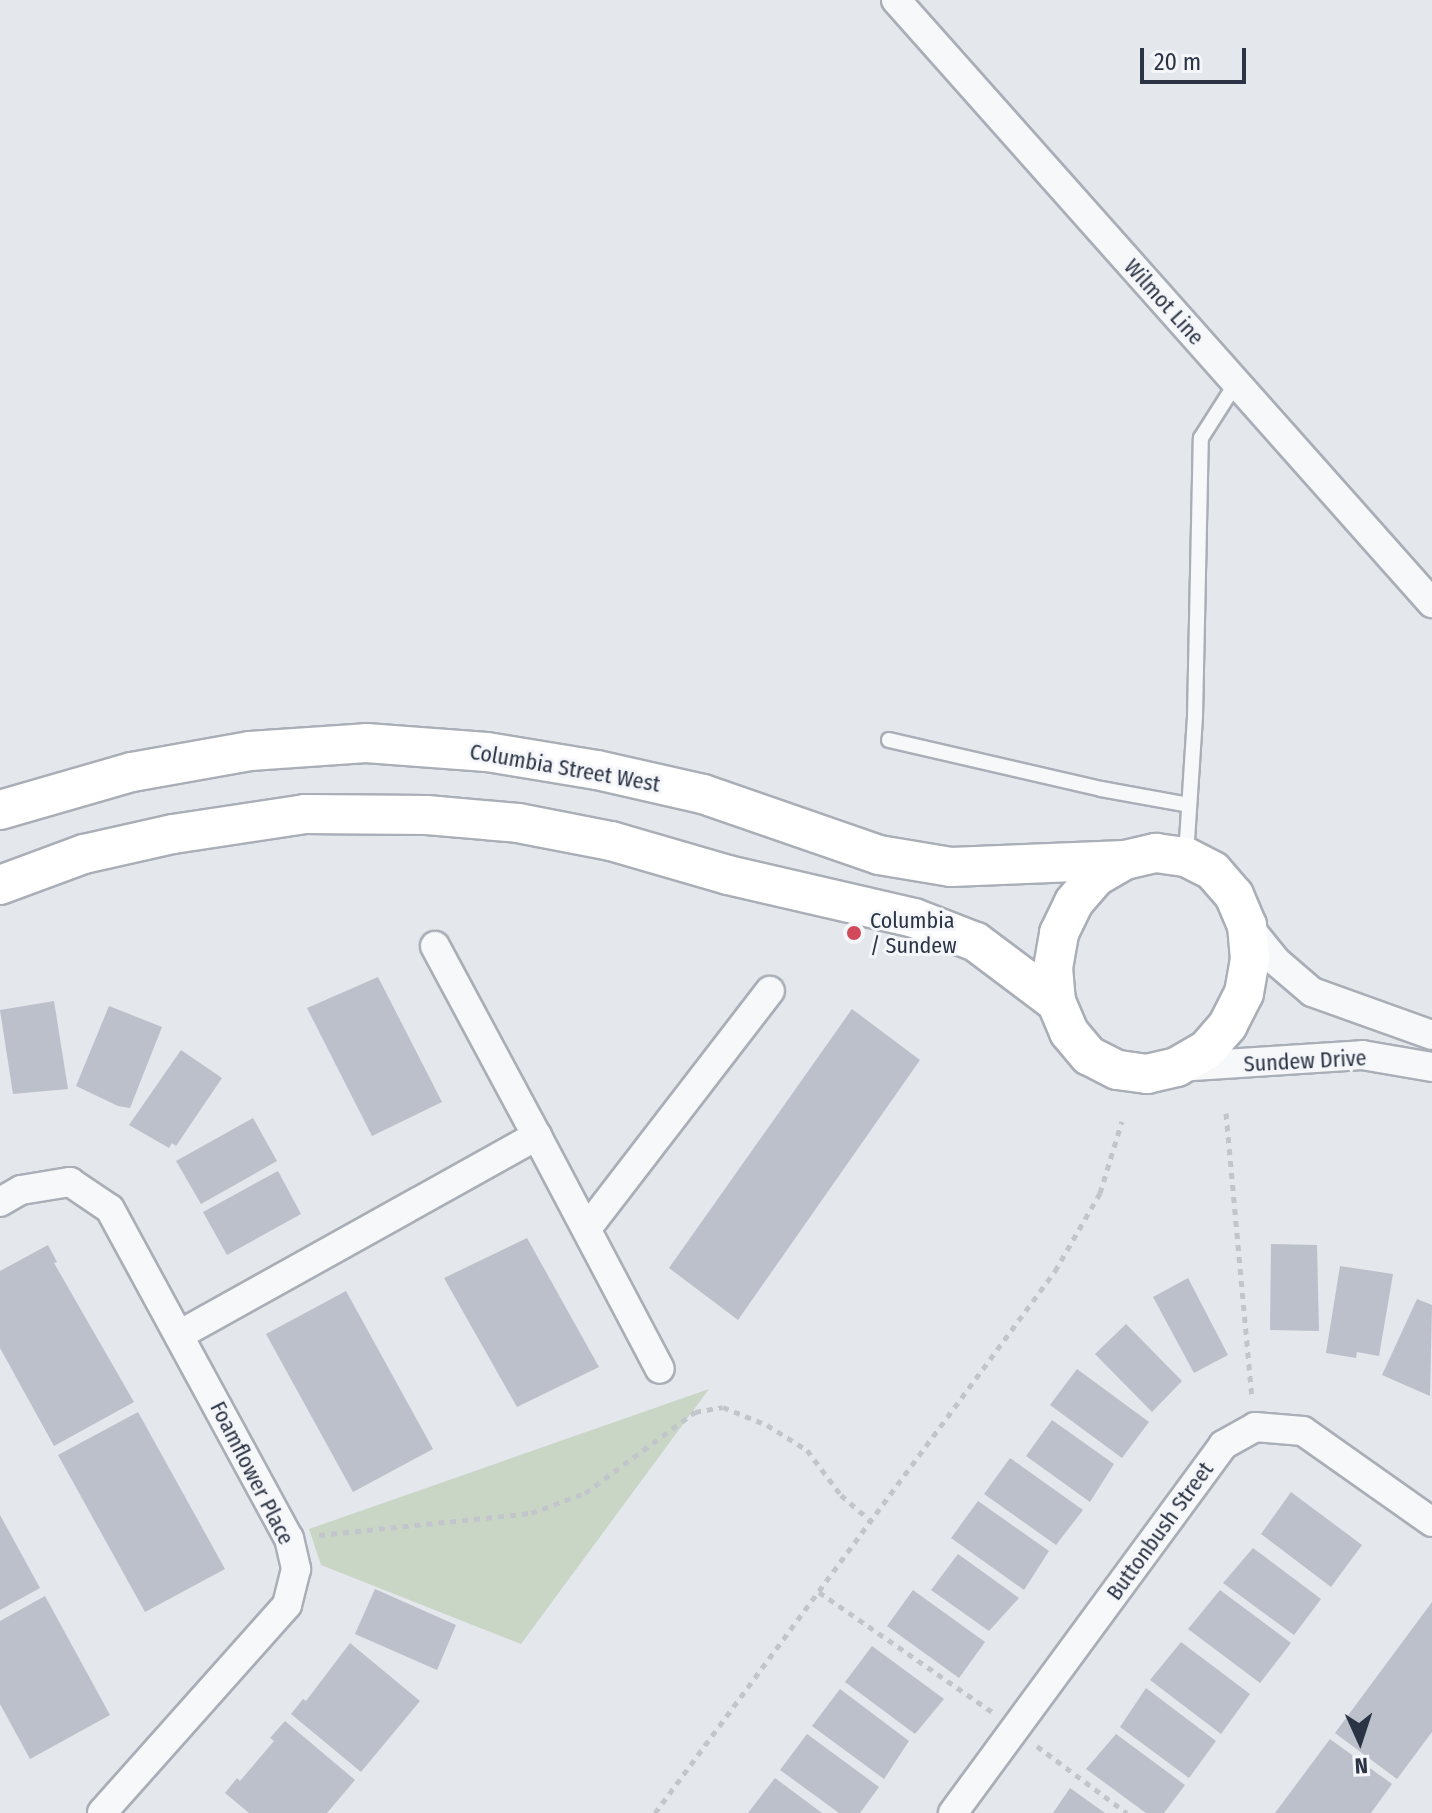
<!DOCTYPE html>
<style>
body{margin:0}
#map{position:relative;width:1432px;height:1813px;overflow:hidden;background:#e4e7ec;font-family:"Fira Sans Condensed",sans-serif}
div>[style]{position:absolute}
.green>*{inset:0;background:#c9d6c5}
.building>*{inset:0;background:#bbc0ca}
.path>*{height:5px;margin-top:-2.5px;transform-origin:0;background:repeating-linear-gradient(90deg,#c2c5cb 0 6px,transparent 0 12px)}
.roads{filter:drop-shadow(2px 0 #a9aeb7) drop-shadow(-2px 0 #a9aeb7) drop-shadow(0 2px #a9aeb7) drop-shadow(0 -2px #a9aeb7)}
.service>*{height:14px;margin:-7px;padding:0 7px;transform-origin:7px;border-radius:7px;background:#f7f8fa}
.minor>*{height:28px;margin:-14px;padding:0 14px;transform-origin:14px;border-radius:14px;background:#f7f8fa}
.secondary>*{height:38px;margin:-19px;padding:0 19px;transform-origin:19px;border-radius:19px;background:#fff}
.dots>*{width:22px;height:22px;translate:-50% -50%;box-sizing:border-box;border:4px solid #f4f6f9;border-radius:50%}
span{translate:-50% -50%;white-space:nowrap;text-align:center;line-height:1.15;-webkit-text-stroke:6px #f4f6f9;paint-order:stroke}
.street-label{font-size:22px;color:#2b3445}
.poi-label{font-size:22px;color:#2b3445}
.left{translate:0 -50%;text-align:left}
.north{position:absolute;left:1320px;top:1701px;width:80px;height:80px;-webkit-text-stroke:6px #f4f6f9;paint-order:stroke;rotate:177deg;font-size:22px;font-weight:700;line-height:32px;text-align:center;color:#2b3445}
.north::after{content:'';display:block;margin:auto;width:28px;height:36px;background:#2b3445;clip-path:polygon(50% 0,100% 100%,50% 72%,0 100%)}
.scale{position:absolute;left:1140px;top:48px;width:106px;height:36px;box-sizing:border-box;border:4px solid #2b3445;border-top:0;padding-left:10px;font-size:24px;line-height:28px;white-space:nowrap;color:#2b3445;-webkit-text-stroke:6px #f4f6f9;paint-order:stroke}
</style>
<div id="map">
<div class="green">
<div style="clip-path:polygon(709px 1389px,521px 1644px,321px 1565px,309px 1529px)"></div>
</div>
<div class="building">
<div style="clip-path:polygon(378px 977px,442px 1102px,372px 1136px,307px 1008px)"></div>
<div style="clip-path:polygon(54px 1001px,68px 1089px,13px 1094px,0 1010px)"></div>
<div style="clip-path:polygon(109px 1006px,162px 1027px,130px 1108px,118px 1106px,76px 1086px)"></div>
<div style="clip-path:polygon(852px 1009px,920px 1060px,738px 1320px,669px 1268px)"></div>
<div style="clip-path:polygon(181px 1050px,222px 1078px,176px 1146px,172px 1143px,169px 1148px,129px 1125px)"></div>
<div style="clip-path:polygon(253px 1118px,277px 1161px,201px 1204px,176px 1161px)"></div>
<div style="clip-path:polygon(278px 1171px,301px 1214px,227px 1255px,203px 1212px)"></div>
<div style="clip-path:polygon(527px 1238px,599px 1367px,517px 1407px,444px 1278px)"></div>
<div style="clip-path:polygon(1271px 1244px,1317px 1245px,1319px 1331px,1270px 1330px)"></div>
<div style="clip-path:polygon(48px 1245px,57px 1262px,54px 1263px,134px 1402px,54px 1446px,0 1348px,0 1271px)"></div>
<div style="clip-path:polygon(1340px 1266px,1393px 1274px,1379px 1356px,1357px 1352px,1356px 1358px,1326px 1353px)"></div>
<div style="clip-path:polygon(1188px 1278px,1228px 1355px,1194px 1373px,1153px 1297px)"></div>
<div style="clip-path:polygon(346px 1291px,433px 1449px,353px 1492px,266px 1334px)"></div>
<div style="clip-path:polygon(1417px 1299px,1432px 1305px,1430px 1396px,1382px 1375px)"></div>
<div style="clip-path:polygon(1126px 1324px,1182px 1381px,1152px 1412px,1095px 1354px)"></div>
<div style="clip-path:polygon(1077px 1369px,1149px 1422px,1122px 1458px,1050px 1405px)"></div>
<div style="clip-path:polygon(138px 1412px,225px 1569px,145px 1612px,58px 1455px)"></div>
<div style="clip-path:polygon(1052px 1420px,1114px 1464px,1090px 1502px,1026px 1456px)"></div>
<div style="clip-path:polygon(1010px 1458px,1083px 1510px,1056px 1545px,984px 1494px)"></div>
<div style="clip-path:polygon(1291px 1492px,1362px 1545px,1331px 1587px,1261px 1534px)"></div>
<div style="clip-path:polygon(978px 1501px,1049px 1551px,1024px 1590px,951px 1538px)"></div>
<div style="clip-path:polygon(0 1515px,40px 1588px,0 1610px)"></div>
<div style="clip-path:polygon(1253px 1548px,1321px 1599px,1294px 1635px,1223px 1583px)"></div>
<div style="clip-path:polygon(958px 1554px,1019px 1598px,989px 1631px,931px 1590px)"></div>
<div style="clip-path:polygon(375px 1589px,456px 1625px,437px 1670px,355px 1634px)"></div>
<div style="clip-path:polygon(913px 1590px,985px 1642px,959px 1678px,887px 1626px)"></div>
<div style="clip-path:polygon(1220px 1590px,1291px 1643px,1260px 1683px,1188px 1629px)"></div>
<div style="clip-path:polygon(45px 1596px,110px 1715px,30px 1759px,0 1704px,0 1621px)"></div>
<div style="clip-path:polygon(1432px 1602px,1432px 1732px,1397px 1779px,1335px 1733px)"></div>
<div style="clip-path:polygon(1181px 1642px,1250px 1694px,1221px 1734px,1150px 1680px)"></div>
<div style="clip-path:polygon(350px 1643px,420px 1701px,361px 1772px,291px 1714px,303px 1699px,306px 1701px)"></div>
<div style="clip-path:polygon(872px 1646px,944px 1699px,915px 1734px,845px 1682px)"></div>
<div style="clip-path:polygon(1146px 1688px,1216px 1741px,1189px 1778px,1120px 1727px)"></div>
<div style="clip-path:polygon(840px 1689px,909px 1741px,884px 1779px,812px 1726px)"></div>
<div style="clip-path:polygon(285px 1721px,355px 1780px,327px 1813px,249px 1813px,225px 1793px,237px 1778px,240px 1781px,274px 1741px,270px 1738px)"></div>
<div style="clip-path:polygon(807px 1734px,879px 1787px,860px 1813px,839px 1813px,780px 1770px)"></div>
<div style="clip-path:polygon(1116px 1734px,1185px 1785px,1164px 1813px,1146px 1813px,1086px 1769px)"></div>
<div style="clip-path:polygon(1330px 1739px,1392px 1784px,1371px 1813px,1275px 1813px)"></div>
<div style="clip-path:polygon(775px 1778px,822px 1813px,748px 1813px)"></div>
<div style="clip-path:polygon(1070px 1788px,1105px 1813px,1053px 1813px)"></div>
</div>
<div class="path">
<div style="left:1226px;top:1113px;width:286px;rotate:84.8deg"></div>
<div style="left:319px;top:1535px;width:213px;rotate:-5.9deg"></div>
<div style="left:531px;top:1513px;width:58px;rotate:-20.3deg"></div>
<div style="left:585px;top:1493px;width:137px;rotate:-36.4deg"></div>
<div style="left:695px;top:1412px;width:28px;rotate:-10deg"></div>
<div style="left:723px;top:1407px;width:48px;rotate:22.2deg"></div>
<div style="left:767px;top:1425px;width:47px;rotate:32deg"></div>
<div style="left:807px;top:1450px;width:56px;rotate:52.9deg"></div>
<div style="left:841px;top:1495px;width:40px;rotate:41deg"></div>
<div style="left:819px;top:1592px;width:211px;rotate:34.7deg"></div>
<div style="left:1037px;top:1746px;width:112px;rotate:36.7deg"></div>
<div style="left:655px;top:1813px;width:674px;rotate:-53.57deg"></div>
<div style="left:1055px;top:1271px;width:90px;rotate:-60deg"></div>
<div style="left:1100px;top:1193px;width:75px;rotate:-73deg"></div>
</div>
<div class="roads">
<div class="service">
<div style="left:889px;top:740px;width:218px;rotate:13deg"></div>
<div style="left:1101px;top:789px;width:89px;rotate:10.3deg"></div>
<div style="left:1186px;top:856px;width:140px;rotate:-86.3deg"></div>
<div style="left:1195px;top:716px;width:278px;rotate:-88.8deg"></div>
<div style="left:1201px;top:438px;width:65px;rotate:-57.5deg"></div>
</div>
<div class="minor">
<div style="left:896px;top:0;width:807px;rotate:48.37deg"></div>
<div style="left:1247px;top:925px;width:48px;rotate:51deg"></div>
<div style="left:1277px;top:962px;width:46px;rotate:40.6deg"></div>
<div style="left:1312px;top:992px;width:127px;rotate:19.7deg"></div>
<div style="left:435px;top:946px;width:216px;rotate:61.8deg"></div>
<div style="left:1178px;top:1067px;width:184px;rotate:-3.7deg"></div>
<div style="left:1362px;top:1055px;width:71px;rotate:9.7deg"></div>
<div style="left:0;top:1202px;width:24px;rotate:-30deg"></div>
<div style="left:21px;top:1190px;width:50px;rotate:-9.3deg"></div>
<div style="left:70px;top:1182px;width:48px;rotate:34deg"></div>
<div style="left:110px;top:1209px;width:375px;rotate:61.5deg"></div>
<div style="left:289px;top:1538px;width:32px;rotate:77deg"></div>
<div style="left:296px;top:1569px;width:37px;rotate:104deg"></div>
<div style="left:287px;top:1605px;width:278px;rotate:131.7deg"></div>
<div style="left:588px;top:1227px;width:298px;rotate:-52.4deg"></div>
<div style="left:179px;top:1335px;width:410px;rotate:-29.1deg"></div>
<div style="left:537px;top:1136px;width:263px;rotate:62.2deg"></div>
<div style="left:953px;top:1813px;width:456px;rotate:-53.7deg"></div>
<div style="left:1223px;top:1445px;width:37px;rotate:-29deg"></div>
<div style="left:1255px;top:1427px;width:48px;rotate:4.8deg"></div>
<div style="left:1303px;top:1431px;width:158px;rotate:35.2deg"></div>
</div>
<div class="secondary">
<div style="left:0;top:810px;width:137px;rotate:-16.1deg"></div>
<div style="left:132px;top:772px;width:120px;rotate:-10.1deg"></div>
<div style="left:250px;top:751px;width:116px;rotate:-3.9deg"></div>
<div style="left:366px;top:743px;width:121px;rotate:4.3deg"></div>
<div style="left:487px;top:752px;width:111px;rotate:9.3deg"></div>
<div style="left:597px;top:770px;width:109px;rotate:12.8deg"></div>
<div style="left:703px;top:794px;width:186px;rotate:19.1deg"></div>
<div style="left:879px;top:855px;width:73px;rotate:9.5deg"></div>
<div style="left:951px;top:867px;width:174px;rotate:-2.3deg"></div>
<div style="left:1156px;top:853px;width:30px;rotate:8deg"></div>
<div style="left:1186px;top:857px;width:30px;rotate:27deg"></div>
<div style="left:1213px;top:871px;width:32px;rotate:49deg"></div>
<div style="left:1234px;top:895px;width:33px;rotate:67deg"></div>
<div style="left:1247px;top:925px;width:34px;rotate:85deg"></div>
<div style="left:1250px;top:959px;width:35px;rotate:100deg"></div>
<div style="left:1244px;top:993px;width:36px;rotate:117deg"></div>
<div style="left:1228px;top:1025px;width:33px;rotate:131deg"></div>
<div style="left:1206px;top:1050px;width:34px;rotate:150deg"></div>
<div style="left:1177px;top:1067px;width:31px;rotate:167deg"></div>
<div style="left:1147px;top:1074px;width:30px;rotate:-172deg"></div>
<div style="left:1117px;top:1070px;width:31px;rotate:-153deg"></div>
<div style="left:1089px;top:1056px;width:31px;rotate:-130deg"></div>
<div style="left:1069px;top:1032px;width:33px;rotate:-113deg"></div>
<div style="left:1056px;top:1002px;width:34px;rotate:-95deg"></div>
<div style="left:1053px;top:968px;width:36px;rotate:-80deg"></div>
<div style="left:1059px;top:933px;width:34px;rotate:-64deg"></div>
<div style="left:1074px;top:902px;width:35px;rotate:-49deg"></div>
<div style="left:1097px;top:876px;width:32px;rotate:-30deg"></div>
<div style="left:1125px;top:860px;width:32px;rotate:-13deg"></div>
<div style="left:0;top:885px;width:90px;rotate:-20.3deg"></div>
<div style="left:84px;top:854px;width:91px;rotate:-12.7deg"></div>
<div style="left:173px;top:834px;width:134px;rotate:-8.6deg"></div>
<div style="left:305px;top:814px;width:122px;rotate:0.5deg"></div>
<div style="left:427px;top:815px;width:91px;rotate:5deg"></div>
<div style="left:518px;top:823px;width:95px;rotate:11deg"></div>
<div style="left:611px;top:841px;width:122px;rotate:16.2deg"></div>
<div style="left:728px;top:875px;width:191px;rotate:13deg"></div>
<div style="left:914px;top:918px;width:66px;rotate:21.2deg"></div>
<div style="left:976px;top:942px;width:100px;rotate:36.9deg"></div>
</div>
</div>
<div class="dots">
<div style="left:854px;top:933px;background:#d1495b"></div>
</div>
<div class="street-label">
<span style="left:1164px;top:302px;rotate:48deg">Wilmot Line</span>
<span style="left:565px;top:768px;rotate:10deg">Columbia Street West</span>
<span style="left:1305px;top:1061px;rotate:-3deg">Sundew Drive</span>
<span style="left:252px;top:1473px;rotate:63deg">Foamflower Place</span>
<span style="left:1160px;top:1531px;rotate:-54deg">Buttonbush Street</span>
</div>
<div class="poi-label">
<span class="left" style="left:870px;top:933px">Columbia<br>/ Sundew</span>
</div>
<div class="north">N</div>
<div class="scale">20 m</div>
</div>
